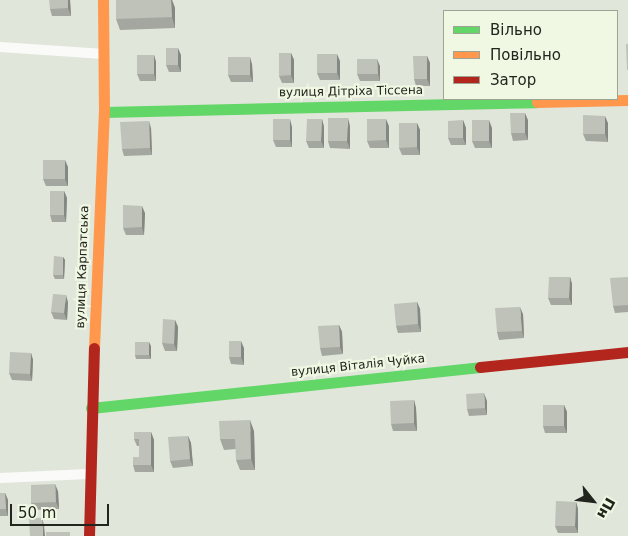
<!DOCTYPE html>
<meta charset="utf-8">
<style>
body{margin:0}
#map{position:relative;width:628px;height:536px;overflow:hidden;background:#e1e6da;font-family:"DejaVu Sans",sans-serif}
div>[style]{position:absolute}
.street>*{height:10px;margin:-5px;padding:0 5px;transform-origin:5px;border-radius:5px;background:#fafbf9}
.fast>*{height:11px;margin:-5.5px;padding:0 5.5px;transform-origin:5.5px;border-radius:5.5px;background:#63d668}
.slow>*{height:11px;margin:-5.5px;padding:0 5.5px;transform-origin:5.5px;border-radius:5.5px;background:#ff974d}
.jam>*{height:11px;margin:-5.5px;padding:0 5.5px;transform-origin:5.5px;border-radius:5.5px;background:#b3261e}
.wall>*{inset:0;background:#a3a79f}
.shaded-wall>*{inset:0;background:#858882}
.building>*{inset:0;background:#bec2b9}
span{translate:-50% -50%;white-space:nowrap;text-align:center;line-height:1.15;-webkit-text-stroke:4.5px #f0f7e3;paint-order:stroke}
.street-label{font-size:12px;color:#22251d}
.legend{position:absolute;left:443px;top:10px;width:175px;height:90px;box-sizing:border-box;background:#f0f7e3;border:1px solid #9ea394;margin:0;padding:6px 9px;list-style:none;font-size:15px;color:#22251d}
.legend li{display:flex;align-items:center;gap:10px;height:25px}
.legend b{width:25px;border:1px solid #9ea394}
.north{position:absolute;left:568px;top:476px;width:50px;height:50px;-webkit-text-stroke:4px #f0f7e3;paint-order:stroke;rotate:119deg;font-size:14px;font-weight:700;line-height:20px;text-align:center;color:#22251d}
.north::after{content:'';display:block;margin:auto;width:18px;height:22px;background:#22251d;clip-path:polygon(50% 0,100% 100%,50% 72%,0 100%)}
.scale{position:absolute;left:10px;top:504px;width:99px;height:22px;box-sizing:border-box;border:2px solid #22251d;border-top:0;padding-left:6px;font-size:15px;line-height:18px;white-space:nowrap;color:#22251d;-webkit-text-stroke:4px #f0f7e3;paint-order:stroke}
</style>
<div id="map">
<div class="street">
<div style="left:0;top:47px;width:104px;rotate:3.9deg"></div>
<div style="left:0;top:478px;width:89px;rotate:-2.6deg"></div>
</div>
<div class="fast">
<div style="left:104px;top:112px;width:433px;rotate:-1.3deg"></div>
<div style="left:91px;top:408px;width:391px;rotate:-6deg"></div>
</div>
<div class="slow">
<div style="left:537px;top:102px;width:91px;rotate:-1.3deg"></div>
<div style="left:94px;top:348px;width:236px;rotate:-87.6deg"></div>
<div style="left:104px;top:112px;width:112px;rotate:-90.5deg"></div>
</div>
<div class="jam">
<div style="left:480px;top:367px;width:149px;rotate:-5.8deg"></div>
<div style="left:89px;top:536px;width:188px;rotate:-88.5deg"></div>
</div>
<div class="wall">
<div style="clip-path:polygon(70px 0,71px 16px,52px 16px,50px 9px)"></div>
<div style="clip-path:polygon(116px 0,172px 0,175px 8px,175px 28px,120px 30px,116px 19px)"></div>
<div style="clip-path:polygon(291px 53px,294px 60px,294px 83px,282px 83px,279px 76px)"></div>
<div style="clip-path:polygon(154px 55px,156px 62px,156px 81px,140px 81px,137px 74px)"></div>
<div style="clip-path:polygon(181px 55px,181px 72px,169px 72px,166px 65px)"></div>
<div style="clip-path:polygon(427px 56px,430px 63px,430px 86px,416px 86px,414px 79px)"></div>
<div style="clip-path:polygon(340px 61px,340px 80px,320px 80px,317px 73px)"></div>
<div style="clip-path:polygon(252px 64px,253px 82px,231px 82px,228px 75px)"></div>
<div style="clip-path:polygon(380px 66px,380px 81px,360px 81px,357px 74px)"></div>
<div style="clip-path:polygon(322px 119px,324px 127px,324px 148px,309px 148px,306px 141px)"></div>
<div style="clip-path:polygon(463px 120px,466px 128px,466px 145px,451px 145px,448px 138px)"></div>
<div style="clip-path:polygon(528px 120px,528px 140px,513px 141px,511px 133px)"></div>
<div style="clip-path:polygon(417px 123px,420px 130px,420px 155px,402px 155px,399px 148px)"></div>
<div style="clip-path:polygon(608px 123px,608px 142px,586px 141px,583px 134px)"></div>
<div style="clip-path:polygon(350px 126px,350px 149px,330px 148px,328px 141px)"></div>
<div style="clip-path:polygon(389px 126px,389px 148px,370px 148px,367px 141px)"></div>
<div style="clip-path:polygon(292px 127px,292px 147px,276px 147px,273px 140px)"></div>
<div style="clip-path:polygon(151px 128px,152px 155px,124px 156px,122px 149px)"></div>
<div style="clip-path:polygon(492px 128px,492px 148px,475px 148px,472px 141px)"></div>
<div style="clip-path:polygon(68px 167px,68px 186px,46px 186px,43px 179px)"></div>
<div style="clip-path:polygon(64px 191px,67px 198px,66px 222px,52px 222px,50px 215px)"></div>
<div style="clip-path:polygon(145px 213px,144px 235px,126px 235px,123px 228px)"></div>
<div style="clip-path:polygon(63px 257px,65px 260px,64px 279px,55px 279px,53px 275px)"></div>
<div style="clip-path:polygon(570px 277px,572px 284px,572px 305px,551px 305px,548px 298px)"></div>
<div style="clip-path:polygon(628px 277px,628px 312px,615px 313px,613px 306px)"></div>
<div style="clip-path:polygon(68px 302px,67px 320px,54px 319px,51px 312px)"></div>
<div style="clip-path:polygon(417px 302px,420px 309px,421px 332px,398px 333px,396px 326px)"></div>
<div style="clip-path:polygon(523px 314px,524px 338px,499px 340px,497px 332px)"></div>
<div style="clip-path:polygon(175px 320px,178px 327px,177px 351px,165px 351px,162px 343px)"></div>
<div style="clip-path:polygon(339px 325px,342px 332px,343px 354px,322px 356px,320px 348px)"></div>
<div style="clip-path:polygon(151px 346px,151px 359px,136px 359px,135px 355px)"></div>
<div style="clip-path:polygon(244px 348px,244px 365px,231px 364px,229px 357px)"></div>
<div style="clip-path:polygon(31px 353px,33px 360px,32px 381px,12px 380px,9px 373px)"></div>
<div style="clip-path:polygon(414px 400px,416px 408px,417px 431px,393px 431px,391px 424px)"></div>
<div style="clip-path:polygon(487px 401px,487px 415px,469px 416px,467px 409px)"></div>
<div style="clip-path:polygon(564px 405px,567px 412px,567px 433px,545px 433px,543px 426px)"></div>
<div style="clip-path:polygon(254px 431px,255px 470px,240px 470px,236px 460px,236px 449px,224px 450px,220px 439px)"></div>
<div style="clip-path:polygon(151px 432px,154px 440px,154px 472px,135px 472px,133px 465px,139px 457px,139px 446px,137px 446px,134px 439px)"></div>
<div style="clip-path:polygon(188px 436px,191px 443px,193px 466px,173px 468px,170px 461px)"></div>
<div style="clip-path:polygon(58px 491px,59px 509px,34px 510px,31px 503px)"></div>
<div style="clip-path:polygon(0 493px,5px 493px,8px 500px,8px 516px,0 516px)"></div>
<div style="clip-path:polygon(576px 502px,578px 509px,578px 533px,558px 533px,555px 526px)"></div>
</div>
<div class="shaded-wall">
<div style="clip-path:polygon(68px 0,70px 0,71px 16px,68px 8px)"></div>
<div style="clip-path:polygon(171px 0,172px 0,175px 8px,175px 28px,172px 17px)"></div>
<div style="clip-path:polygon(178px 48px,181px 55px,181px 72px,178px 65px)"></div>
<div style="clip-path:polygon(291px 53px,294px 60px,294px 83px,291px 75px)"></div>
<div style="clip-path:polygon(337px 54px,340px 61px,340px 80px,337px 73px)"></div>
<div style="clip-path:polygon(154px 55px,156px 62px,156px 81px,154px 74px)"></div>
<div style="clip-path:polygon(427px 56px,430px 63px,430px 86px,427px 79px)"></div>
<div style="clip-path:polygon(250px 57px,252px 64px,253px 82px,250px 75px)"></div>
<div style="clip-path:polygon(377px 59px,380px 66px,380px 81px,378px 74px)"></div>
<div style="clip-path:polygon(525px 113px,528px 120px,528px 140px,525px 133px)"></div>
<div style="clip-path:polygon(605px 116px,608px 123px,608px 142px,605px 134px)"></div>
<div style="clip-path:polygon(348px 118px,350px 126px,350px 149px,347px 141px)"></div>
<div style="clip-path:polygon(290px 119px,292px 127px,292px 147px,290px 140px)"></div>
<div style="clip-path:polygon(322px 119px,324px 127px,324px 148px,321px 141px)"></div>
<div style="clip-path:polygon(386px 119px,389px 126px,389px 148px,386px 140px)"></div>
<div style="clip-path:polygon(463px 120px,466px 128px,466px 145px,463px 138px)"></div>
<div style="clip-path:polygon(489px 120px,492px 128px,492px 148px,489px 141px)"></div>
<div style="clip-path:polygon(149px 121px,151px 128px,152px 155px,150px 148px)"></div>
<div style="clip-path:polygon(417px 123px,420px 130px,420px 155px,417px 147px)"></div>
<div style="clip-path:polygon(65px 160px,68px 167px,68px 186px,65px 179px)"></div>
<div style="clip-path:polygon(64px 191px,67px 198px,66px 222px,64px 215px)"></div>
<div style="clip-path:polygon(142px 206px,145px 213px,144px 235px,142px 227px)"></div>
<div style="clip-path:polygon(63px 257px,65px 260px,64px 279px,63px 275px)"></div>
<div style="clip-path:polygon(570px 277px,572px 284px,572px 305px,569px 298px)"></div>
<div style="clip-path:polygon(66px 295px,68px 302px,67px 320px,64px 313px)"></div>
<div style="clip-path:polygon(417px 302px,420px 309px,421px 332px,418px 324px)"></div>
<div style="clip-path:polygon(520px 307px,523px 314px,524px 338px,522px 331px)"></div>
<div style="clip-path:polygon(175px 320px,178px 327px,177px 351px,174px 344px)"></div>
<div style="clip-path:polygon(339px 325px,342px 332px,343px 354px,340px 347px)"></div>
<div style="clip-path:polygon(241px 341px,244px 348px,244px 365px,241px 357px)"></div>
<div style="clip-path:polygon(149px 342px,151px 346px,151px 359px,149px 355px)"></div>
<div style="clip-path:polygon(31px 353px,33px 360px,32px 381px,30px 374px)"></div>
<div style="clip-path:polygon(484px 393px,487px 401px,487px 415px,485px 408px)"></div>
<div style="clip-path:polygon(414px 400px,416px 408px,417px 431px,414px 423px)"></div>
<div style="clip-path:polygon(564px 405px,567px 412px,567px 433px,564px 426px)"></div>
<div style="clip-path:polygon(250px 420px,254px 431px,255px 470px,251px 459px)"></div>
<div style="clip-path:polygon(151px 432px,154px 440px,154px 472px,151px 465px)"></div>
<div style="clip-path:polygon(188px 436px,191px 443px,193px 466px,190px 459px)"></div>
<div style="clip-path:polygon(55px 484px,58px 491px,59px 509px,56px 502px)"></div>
<div style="clip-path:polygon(5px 493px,8px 500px,8px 516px,6px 509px)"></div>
<div style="clip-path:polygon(576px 502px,578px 509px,578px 533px,575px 526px)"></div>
<div style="clip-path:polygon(42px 518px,44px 525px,45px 536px,43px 536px)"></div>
</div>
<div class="building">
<div style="clip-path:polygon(49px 0,68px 0,68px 8px,50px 9px)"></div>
<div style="clip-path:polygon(116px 0,171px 0,172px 17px,116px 19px)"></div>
<div style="clip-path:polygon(626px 44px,628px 44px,628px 70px,627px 70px)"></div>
<div style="clip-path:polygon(166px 48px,178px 48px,178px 65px,166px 65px)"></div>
<div style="clip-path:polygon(279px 53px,291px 53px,291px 75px,279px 76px)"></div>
<div style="clip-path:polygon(317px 54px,337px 54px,337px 73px,317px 73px)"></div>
<div style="clip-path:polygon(137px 55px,154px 55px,154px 74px,137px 74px)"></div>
<div style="clip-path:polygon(413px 56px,427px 56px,427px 79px,414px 79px)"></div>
<div style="clip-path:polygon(228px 57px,250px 57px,250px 75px,228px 75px)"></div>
<div style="clip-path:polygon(357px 59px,377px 59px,378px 74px,357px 74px)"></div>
<div style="clip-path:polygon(510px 113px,525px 113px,525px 133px,511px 133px)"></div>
<div style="clip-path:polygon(583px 115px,605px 116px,605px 134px,583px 134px)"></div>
<div style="clip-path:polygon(328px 118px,348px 118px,347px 141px,328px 141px)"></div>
<div style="clip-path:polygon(273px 119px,290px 119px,290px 140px,273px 140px)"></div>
<div style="clip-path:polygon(307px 119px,322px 119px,321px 141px,306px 141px)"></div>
<div style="clip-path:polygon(367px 119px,386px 119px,386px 140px,367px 141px)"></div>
<div style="clip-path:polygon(463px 120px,463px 138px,448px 138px,448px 121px)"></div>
<div style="clip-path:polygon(472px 120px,489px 120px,489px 141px,472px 141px)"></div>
<div style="clip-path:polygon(149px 121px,150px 148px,122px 149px,120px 122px)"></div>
<div style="clip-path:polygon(399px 123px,417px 123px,417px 147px,399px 148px)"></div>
<div style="clip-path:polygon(43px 160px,65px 160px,65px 179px,43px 179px)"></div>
<div style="clip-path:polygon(50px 191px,64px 191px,64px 215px,50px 215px)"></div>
<div style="clip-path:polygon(123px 205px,142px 206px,142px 227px,123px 228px)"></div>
<div style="clip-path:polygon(54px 256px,63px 257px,63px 275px,53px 275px)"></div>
<div style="clip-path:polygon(549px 277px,570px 277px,569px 298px,548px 298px)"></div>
<div style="clip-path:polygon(628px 277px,628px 305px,613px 306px,610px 278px)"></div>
<div style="clip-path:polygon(53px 294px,66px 295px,64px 313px,51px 312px)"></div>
<div style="clip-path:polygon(417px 302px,418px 324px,396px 326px,394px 304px)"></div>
<div style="clip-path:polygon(520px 307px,522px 331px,497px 332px,495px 308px)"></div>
<div style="clip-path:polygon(163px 319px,175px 320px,174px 344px,162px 343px)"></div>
<div style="clip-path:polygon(339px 325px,340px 347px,320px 348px,318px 326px)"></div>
<div style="clip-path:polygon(229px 341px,241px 341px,241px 357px,229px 357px)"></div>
<div style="clip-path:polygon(135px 342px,149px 342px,149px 355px,135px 355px)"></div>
<div style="clip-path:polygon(10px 352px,31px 353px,30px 374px,9px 373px)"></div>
<div style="clip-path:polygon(484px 393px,485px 408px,467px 409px,466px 394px)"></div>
<div style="clip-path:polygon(414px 400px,414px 423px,391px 424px,390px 401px)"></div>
<div style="clip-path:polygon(543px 405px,564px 405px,564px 426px,543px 426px)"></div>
<div style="clip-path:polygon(250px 420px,251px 459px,236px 460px,235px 439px,220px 439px,219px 421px)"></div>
<div style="clip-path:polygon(134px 432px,151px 432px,151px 465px,133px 465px,133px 457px,139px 457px,139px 439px,134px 439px)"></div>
<div style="clip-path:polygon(188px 436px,190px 459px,170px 461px,168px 437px)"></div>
<div style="clip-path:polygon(55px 484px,56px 502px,31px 503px,31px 485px)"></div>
<div style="clip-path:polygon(0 493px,5px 493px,6px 509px,0 509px)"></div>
<div style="clip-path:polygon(556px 501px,576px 502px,575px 526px,555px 526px)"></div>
<div style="clip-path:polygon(29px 518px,42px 518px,43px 536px,30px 536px)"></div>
<div style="clip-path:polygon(46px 532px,70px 532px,70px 536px,46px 536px)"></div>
</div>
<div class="street-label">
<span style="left:351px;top:92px;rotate:-1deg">вулиця Дітріха Тіссена</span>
<span style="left:83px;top:267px;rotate:-88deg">вулиця Карпатська</span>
<span style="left:358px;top:366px;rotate:-6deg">вулиця Віталія Чуйка</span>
</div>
<ul class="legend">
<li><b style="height:6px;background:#63d668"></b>Вільно</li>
<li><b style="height:6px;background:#ff974d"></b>Повільно</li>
<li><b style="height:6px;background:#b3261e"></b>Затор</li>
</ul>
<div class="north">Пн</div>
<div class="scale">50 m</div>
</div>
